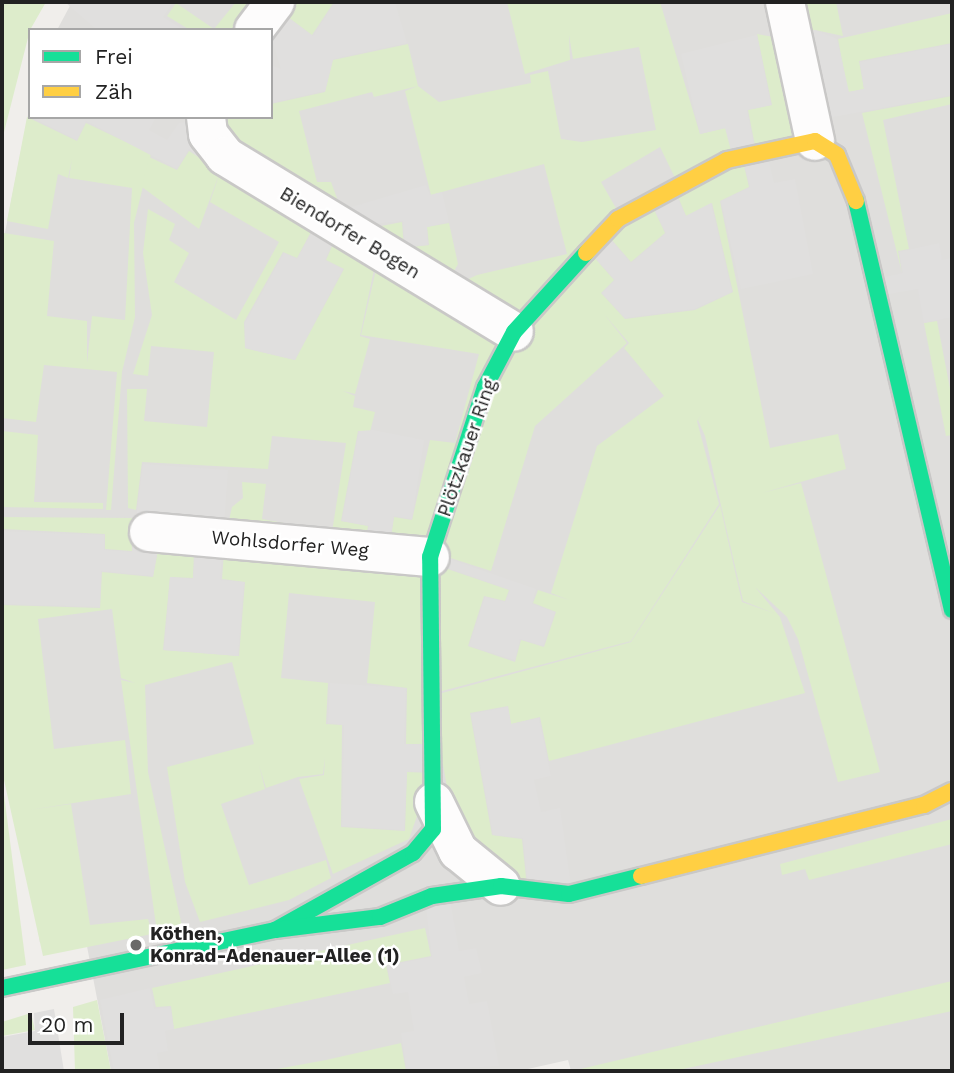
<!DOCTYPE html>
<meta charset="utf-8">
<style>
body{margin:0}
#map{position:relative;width:954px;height:1073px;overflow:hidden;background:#f0eeeb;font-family:"Work Sans",sans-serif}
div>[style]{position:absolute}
.residential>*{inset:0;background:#dfdedc}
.grass>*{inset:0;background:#ddeccb}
.parking>*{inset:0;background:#e0dfde}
.roads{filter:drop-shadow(2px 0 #c9c8c7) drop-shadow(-2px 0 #c9c8c7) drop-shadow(0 2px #c9c8c7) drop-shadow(0 -2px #c9c8c7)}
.street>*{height:38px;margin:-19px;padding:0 19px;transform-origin:19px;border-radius:19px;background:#fdfcfc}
.fast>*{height:16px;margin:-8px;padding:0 8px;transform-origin:8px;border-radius:8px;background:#16e098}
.slow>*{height:16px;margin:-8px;padding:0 8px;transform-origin:8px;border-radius:8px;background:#ffcf43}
.dots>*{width:19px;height:19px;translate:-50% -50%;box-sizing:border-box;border:4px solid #fff;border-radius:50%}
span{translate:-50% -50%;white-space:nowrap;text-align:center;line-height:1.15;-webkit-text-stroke:5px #fff;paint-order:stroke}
.street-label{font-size:19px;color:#222}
.poi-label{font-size:19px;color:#222;font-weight:700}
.left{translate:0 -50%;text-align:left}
.frame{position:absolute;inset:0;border:4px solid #222;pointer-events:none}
.legend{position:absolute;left:28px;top:28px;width:245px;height:91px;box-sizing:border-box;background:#fff;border:2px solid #a7a7a7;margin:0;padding:9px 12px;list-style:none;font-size:21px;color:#222}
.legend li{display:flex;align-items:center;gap:14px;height:35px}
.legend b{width:35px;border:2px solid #a7a7a7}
.scale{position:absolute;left:28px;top:1013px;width:96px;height:32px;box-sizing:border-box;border:4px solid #222;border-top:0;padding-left:9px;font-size:21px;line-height:24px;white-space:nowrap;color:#222;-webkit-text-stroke:5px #fff;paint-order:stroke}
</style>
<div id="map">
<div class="residential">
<div style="clip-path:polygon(72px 2px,952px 2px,952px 1071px,571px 1071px,568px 1060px,519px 1071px,111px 1071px,85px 936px,40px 943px,2px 669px,2px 248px,30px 105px,30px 117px,271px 117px,271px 30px,57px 30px)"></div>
</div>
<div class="grass">
<div style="clip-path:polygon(2px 2px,46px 2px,30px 30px,2px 140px)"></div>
<div style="clip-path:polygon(236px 2px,256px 2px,235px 30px,190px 30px,167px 16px,176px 3px,214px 29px)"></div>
<div style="clip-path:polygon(276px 2px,334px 2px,312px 35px,273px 6px)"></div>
<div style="clip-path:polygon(507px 2px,660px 2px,700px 134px,726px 128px,733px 157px,678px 184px,660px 147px,601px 182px,621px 217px,513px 330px,445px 290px,477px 275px,567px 254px,544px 164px,431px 195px,405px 91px,418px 86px,374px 97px,372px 92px,299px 111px,317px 182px,331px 182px,341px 209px,327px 218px,208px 117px,271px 117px,271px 104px,325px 92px,333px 60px,408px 44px,418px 86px,439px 102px,531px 83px,530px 75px,548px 71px,561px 139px,582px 142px,656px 130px,639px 47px,573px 59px,569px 35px,570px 60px,525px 74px)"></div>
<div style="clip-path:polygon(786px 2px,836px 2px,843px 36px,815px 30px,792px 35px)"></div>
<div style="clip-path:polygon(952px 13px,952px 43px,859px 61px,864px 89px,848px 92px,838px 39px)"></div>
<div style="clip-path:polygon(757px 34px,774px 37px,814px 141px,756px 151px,748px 110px,772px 105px)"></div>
<div style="clip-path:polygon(952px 96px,952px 104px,883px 120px,909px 249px,898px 251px,902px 273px,862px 113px)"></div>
<div style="clip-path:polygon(27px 117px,77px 141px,86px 123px,151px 154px,134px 223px,135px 317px,122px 372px,111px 510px,106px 510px,117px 372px,44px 365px,36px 422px,2px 418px,2px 247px,4px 233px,54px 241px,47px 316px,87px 321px,87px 363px,92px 316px,125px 320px,132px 188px,69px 178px,72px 159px,68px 178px,58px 174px,48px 229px,7px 221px)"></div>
<div style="clip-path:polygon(189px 151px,201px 159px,208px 152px,320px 215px,297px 258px,283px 252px,244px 322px,245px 348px,295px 360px,344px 269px,326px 260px,340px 228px,378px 251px,360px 336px,370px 339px,355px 394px,343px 391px,355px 396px,353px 407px,375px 412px,370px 432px,358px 431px,341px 521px,368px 526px,364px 550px,429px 558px,430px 744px,406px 744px,407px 688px,367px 683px,375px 602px,289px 593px,281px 678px,328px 683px,326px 724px,342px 725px,341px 827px,405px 831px,407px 772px,432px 773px,409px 839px,333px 874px,299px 779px,324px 775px,325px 757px,323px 774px,298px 777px,266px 788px,259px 765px,265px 789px,221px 804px,249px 885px,326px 860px,331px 878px,289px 900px,200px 922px,185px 882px,167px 767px,254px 744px,232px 662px,145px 685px,148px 772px,182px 926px,157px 932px,121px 680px,135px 683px,121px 678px,112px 609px,38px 619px,54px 749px,125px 740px,131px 794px,29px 810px,71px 804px,90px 925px,148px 919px,152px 934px,43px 956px,2px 771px,2px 605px,100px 608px,102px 572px,153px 577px,158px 550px,194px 552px,193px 578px,170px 577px,163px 650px,239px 656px,245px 582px,222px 579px,225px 538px,232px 507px,243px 498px,242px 482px,266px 484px,262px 519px,332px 532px,346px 443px,272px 436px,268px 469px,142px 462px,136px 510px,128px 508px,127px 389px,147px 389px,144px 421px,207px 427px,214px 352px,151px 346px,148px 376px,133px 374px,152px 315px,143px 253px,148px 209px,175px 224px,169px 240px,189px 253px,174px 282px,236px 320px,279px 242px,210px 202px,221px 169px,199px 229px,142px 187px,149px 157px,177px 170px)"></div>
<div style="clip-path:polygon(742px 157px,749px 187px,720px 201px,770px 448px,838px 434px,846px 469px,762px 493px,801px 483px,880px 772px,838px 782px,798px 639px,787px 617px,755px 587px,780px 617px,805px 693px,549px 761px,540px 717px,511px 724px,508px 706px,470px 713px,492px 835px,522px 839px,527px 887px,458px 850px,431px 696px,631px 642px,720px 505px,742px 602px,776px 614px,743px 601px,705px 436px,698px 420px,703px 412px,697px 421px,719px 504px,631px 641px,431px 694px,430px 563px,509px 590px,505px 601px,484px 596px,468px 646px,515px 662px,521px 640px,544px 647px,556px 612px,533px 603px,538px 590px,569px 600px,551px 593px,597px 446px,664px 396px,624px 348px,629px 343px,604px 314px,627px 343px,535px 426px,491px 571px,432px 552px,485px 388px,586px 248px,614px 280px,601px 293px,625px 319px,695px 310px,733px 292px,712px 203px,686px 216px,674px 187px)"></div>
<div style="clip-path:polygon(650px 201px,665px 233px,631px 262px,605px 232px)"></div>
<div style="clip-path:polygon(402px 222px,404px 248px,429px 245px,427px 227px,449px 223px,458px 264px,444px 289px,371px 228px)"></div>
<div style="clip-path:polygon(380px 252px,512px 332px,429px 557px,389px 552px,394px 517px,412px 520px,430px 440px,455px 443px,479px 354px,361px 335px)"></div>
<div style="clip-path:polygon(937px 321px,952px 399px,952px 435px,946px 436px,924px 323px)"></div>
<div style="clip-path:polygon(2px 431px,38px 435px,34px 502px,103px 503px,103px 509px,2px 507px)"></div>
<div style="clip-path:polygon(2px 517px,132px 518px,132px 551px,105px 549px,105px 534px,2px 529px)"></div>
<div style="clip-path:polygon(2px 779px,26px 965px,2px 970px)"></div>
<div style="clip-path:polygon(952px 819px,952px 844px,809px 880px,805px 869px,782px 875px,780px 864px)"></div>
<div style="clip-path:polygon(425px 928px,431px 956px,386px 965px,390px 983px,174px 1029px,171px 1006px,156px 1007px,152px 988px)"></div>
<div style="clip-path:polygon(952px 981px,952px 1011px,674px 1071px,572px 1071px)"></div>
<div style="clip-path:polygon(97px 1000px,111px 1071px,75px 1071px,73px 1007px)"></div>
<div style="clip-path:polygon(31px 1013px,35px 1030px,2px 1036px,2px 1022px)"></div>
<div style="clip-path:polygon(401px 1043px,406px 1071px,266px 1071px,326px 1060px)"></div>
</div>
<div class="parking">
<div style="clip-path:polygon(65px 2px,173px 2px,163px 17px,184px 30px,97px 30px)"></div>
<div style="clip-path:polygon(335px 2px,395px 2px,407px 43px,333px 59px,325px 91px,271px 103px,271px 65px,281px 69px,271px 36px,273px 6px,313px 36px)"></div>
<div style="clip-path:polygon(815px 30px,837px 39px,849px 92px,864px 89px,860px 62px,952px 44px,952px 95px,812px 121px,793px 35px)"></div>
<div style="clip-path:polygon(757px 35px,771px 105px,747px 110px,755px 151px,733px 158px,725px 128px,700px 134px,681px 54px)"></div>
<div style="clip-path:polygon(31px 117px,156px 117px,149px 130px,167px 140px,179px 123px,206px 119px,214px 146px,200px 158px,189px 149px,177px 169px,86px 121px,77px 140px)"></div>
<div style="clip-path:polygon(766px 150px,774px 183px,795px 179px,813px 274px,741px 289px,721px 201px,750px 187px,742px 156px)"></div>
<div style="clip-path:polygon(426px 185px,430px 195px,442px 192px,449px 222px,427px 227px,428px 245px,405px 247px,403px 221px,340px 227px,325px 260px,343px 269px,295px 360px,245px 348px,245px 323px,284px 253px,297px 259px,321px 216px)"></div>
<div style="clip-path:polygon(673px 188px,686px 216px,711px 203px,732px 292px,694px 309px,625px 318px,602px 293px,615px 280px,586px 248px,604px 232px,631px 263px,666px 233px,650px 201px)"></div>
<div style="clip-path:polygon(939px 243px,942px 260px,952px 258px,952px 317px,924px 323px,918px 289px,878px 296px,875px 279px,903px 273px,899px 252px)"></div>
<div style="clip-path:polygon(373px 430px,424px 440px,412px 519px,394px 516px,388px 552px,364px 550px,369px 526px,342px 521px,359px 431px)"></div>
<div style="clip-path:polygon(143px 464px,228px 470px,220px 580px,244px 582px,238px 656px,164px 650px,170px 577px,193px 579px,195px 552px,158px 549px,153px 576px,101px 571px,100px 607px,2px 604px,2px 531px,104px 535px,104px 550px,132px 552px)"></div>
<div style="clip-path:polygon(432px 553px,536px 589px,532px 604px,555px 612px,543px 646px,520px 639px,515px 660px,469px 646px,485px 597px,505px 602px,510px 590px,430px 562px)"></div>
<div style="clip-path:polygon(330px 683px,406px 688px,404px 744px,430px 745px,432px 771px,407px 772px,404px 830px,342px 826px,344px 725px,328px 723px)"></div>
<div style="clip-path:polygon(508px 707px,511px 724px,539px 718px,551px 776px,534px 780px,541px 812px,560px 808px,571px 886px,528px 887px,523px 838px,493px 835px,471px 714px)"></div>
<div style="clip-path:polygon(449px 894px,459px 951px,476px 948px,482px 973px,464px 977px,469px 1004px,487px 1001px,499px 1066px,407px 1071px,401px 1033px,414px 1031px,408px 992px,393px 994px,387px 966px,432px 957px,425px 899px)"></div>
<div style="clip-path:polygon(150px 988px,154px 1009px,170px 1007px,174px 1029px,165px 1031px,168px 1051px,157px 1053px,160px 1071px,114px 1071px,100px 1000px)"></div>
<div style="clip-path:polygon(54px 1009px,64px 1071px,2px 1071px,2px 1037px,35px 1031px,34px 1013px)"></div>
</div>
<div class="roads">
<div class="street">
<div style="left:785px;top:2px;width:142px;rotate:77.8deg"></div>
<div style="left:254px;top:30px;width:35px;rotate:-53deg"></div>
<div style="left:206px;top:117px;width:17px;rotate:83deg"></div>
<div style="left:208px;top:134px;width:28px;rotate:52deg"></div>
<div style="left:225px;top:156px;width:338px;rotate:31.3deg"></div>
<div style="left:149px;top:532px;width:282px;rotate:5.1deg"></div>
<div style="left:434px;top:802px;width:55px;rotate:63.9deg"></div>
<div style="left:458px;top:851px;width:55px;rotate:39.1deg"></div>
</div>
<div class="fast">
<div style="left:856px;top:201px;width:420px;rotate:76.8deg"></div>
<div style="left:275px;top:930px;width:158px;rotate:-29.2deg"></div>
<div style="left:413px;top:853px;width:31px;rotate:-50deg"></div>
<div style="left:433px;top:829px;width:272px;rotate:-90.6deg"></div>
<div style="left:430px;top:557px;width:179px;rotate:-72.1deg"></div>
<div style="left:485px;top:387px;width:62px;rotate:-62.2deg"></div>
<div style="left:514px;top:332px;width:107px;rotate:-47.7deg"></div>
<div style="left:2px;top:988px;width:279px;rotate:-12deg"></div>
<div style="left:275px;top:930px;width:106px;rotate:-7.1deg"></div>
<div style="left:380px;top:917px;width:56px;rotate:-22deg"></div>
<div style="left:432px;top:896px;width:70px;rotate:-8.2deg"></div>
<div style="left:501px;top:886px;width:68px;rotate:6.7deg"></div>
<div style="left:569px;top:894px;width:74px;rotate:-14deg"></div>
</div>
<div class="slow">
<div style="left:586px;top:253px;width:47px;rotate:-46.7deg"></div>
<div style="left:618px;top:219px;width:124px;rotate:-28.4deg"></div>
<div style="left:727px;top:160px;width:90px;rotate:-12.2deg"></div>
<div style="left:815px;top:141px;width:26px;rotate:32deg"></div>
<div style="left:837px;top:155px;width:50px;rotate:67.6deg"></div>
<div style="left:641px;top:876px;width:292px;rotate:-14.1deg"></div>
<div style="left:924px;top:805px;width:31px;rotate:-27deg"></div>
</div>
</div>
<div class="dots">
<div style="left:136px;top:945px;background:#6a6968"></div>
</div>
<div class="street-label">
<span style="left:350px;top:233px;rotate:31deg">Biendorfer Bogen</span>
<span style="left:467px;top:448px;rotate:-71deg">Plötzkauer Ring</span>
<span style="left:290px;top:544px;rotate:5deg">Wohlsdorfer Weg</span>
</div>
<div class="poi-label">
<span class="left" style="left:150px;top:945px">Köthen,<br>Konrad-Adenauer-Allee (1)</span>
</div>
<div class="frame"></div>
<ul class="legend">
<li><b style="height:9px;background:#16e098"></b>Frei</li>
<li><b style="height:9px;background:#ffcf43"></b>Zäh</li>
</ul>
<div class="scale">20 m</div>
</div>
